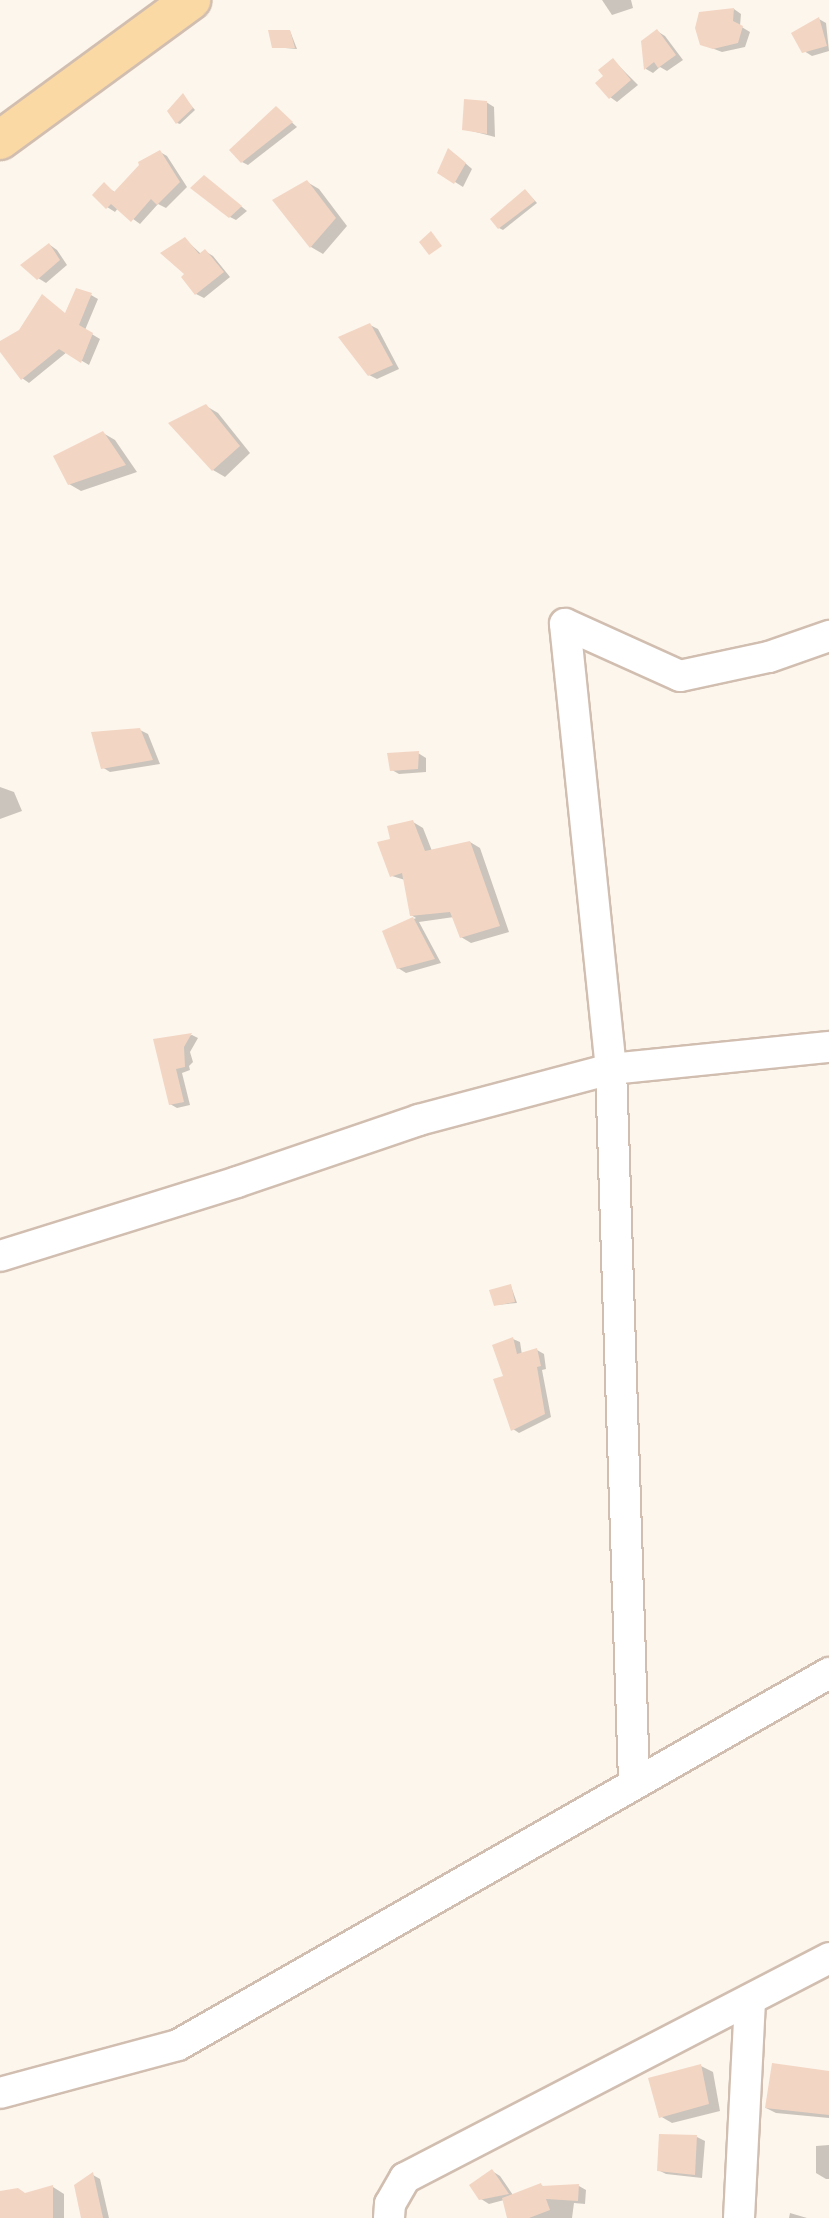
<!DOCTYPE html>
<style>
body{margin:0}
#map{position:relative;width:829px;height:2218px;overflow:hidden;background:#fdf6ec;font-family:Helvetica,sans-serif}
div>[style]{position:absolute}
.shadow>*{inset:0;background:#0003}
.building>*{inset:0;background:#f3d5c3}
.roads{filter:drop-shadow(2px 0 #d1beb0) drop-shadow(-2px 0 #d1beb0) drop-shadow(0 2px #d1beb0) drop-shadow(0 -2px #d1beb0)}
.minor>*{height:30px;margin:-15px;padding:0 15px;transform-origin:15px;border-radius:15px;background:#fff}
.major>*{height:38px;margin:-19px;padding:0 19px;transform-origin:19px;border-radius:19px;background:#fbd9a5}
span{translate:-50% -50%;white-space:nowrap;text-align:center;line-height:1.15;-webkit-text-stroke:5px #fffaf3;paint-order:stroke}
</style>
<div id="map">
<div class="shadow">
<div style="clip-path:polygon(602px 0,631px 0,633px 8px,612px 15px)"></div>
<div style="clip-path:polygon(734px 9px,741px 14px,740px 26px,750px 32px,745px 47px,722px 52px,701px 44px)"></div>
<div style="clip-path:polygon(819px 19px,826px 23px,829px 51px,812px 56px,804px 51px)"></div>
<div style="clip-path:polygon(290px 31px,297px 49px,273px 47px)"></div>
<div style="clip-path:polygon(657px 31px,665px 36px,683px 60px,667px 71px,660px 67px,653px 73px,646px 69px,643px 42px)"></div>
<div style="clip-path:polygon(613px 60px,638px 85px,617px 102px,610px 97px,606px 76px)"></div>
<div style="clip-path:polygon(183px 96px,195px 110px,180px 124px,177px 123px)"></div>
<div style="clip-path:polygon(486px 102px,494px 107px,495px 137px,464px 129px)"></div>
<div style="clip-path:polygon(276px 108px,297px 127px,248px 165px,242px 162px)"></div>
<div style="clip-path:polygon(160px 152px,167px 156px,187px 187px,166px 208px,158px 204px,140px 224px,118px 208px,115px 212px,107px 207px,104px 185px,116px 193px)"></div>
<div style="clip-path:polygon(456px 155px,472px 169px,463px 187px,439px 172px)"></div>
<div style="clip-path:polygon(210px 181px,247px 211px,236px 220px,230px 217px)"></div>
<div style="clip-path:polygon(307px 182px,319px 189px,347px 226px,323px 254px,311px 247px,275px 201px)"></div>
<div style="clip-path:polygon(526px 191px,537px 203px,503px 230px,499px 228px,492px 219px)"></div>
<div style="clip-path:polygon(185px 239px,201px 254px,205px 251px,213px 256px,230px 277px,204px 298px,196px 294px,187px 275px)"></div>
<div style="clip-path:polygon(50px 245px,57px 250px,67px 265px,46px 283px,38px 278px)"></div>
<div style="clip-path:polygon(91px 295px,98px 299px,85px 330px,100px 339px,89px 365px,67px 352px,29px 383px,22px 378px,0 350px,0 343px,66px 314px)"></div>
<div style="clip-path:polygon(370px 325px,378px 329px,399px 369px,377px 379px,369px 375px)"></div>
<div style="clip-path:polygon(206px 406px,218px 413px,250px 453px,225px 477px,213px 470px)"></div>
<div style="clip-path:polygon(103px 433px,115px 440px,137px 472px,81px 491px,69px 484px)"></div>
<div style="clip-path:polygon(140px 730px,148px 734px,160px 764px,110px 772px,102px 767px)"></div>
<div style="clip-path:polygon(418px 753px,426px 758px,426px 772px,399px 774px,392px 770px)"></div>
<div style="clip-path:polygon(0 787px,14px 792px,22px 811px,0 819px)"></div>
<div style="clip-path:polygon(413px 822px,423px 828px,432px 851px,470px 842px,480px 848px,509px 932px,471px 943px,461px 937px,454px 917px,419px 922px,441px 963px,406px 973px,398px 968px,384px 932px,416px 918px,411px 915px,405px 880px,392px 876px,392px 840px)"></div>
<div style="clip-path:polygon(192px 1035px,198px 1038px,190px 1052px,193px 1062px,189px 1066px,190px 1070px,182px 1073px,190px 1105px,177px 1108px,170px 1104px,155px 1041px)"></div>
<div style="clip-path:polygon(511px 1286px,517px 1303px,496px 1305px)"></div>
<div style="clip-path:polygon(513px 1339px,520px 1342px,522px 1355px,537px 1350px,544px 1354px,546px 1369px,542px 1370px,551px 1417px,519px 1433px,513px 1429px,505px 1377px)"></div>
<div style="clip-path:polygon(701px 2066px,713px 2072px,720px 2111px,672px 2123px,660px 2116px)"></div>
<div style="clip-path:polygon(829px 2073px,829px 2118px,776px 2113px,766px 2108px)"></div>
<div style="clip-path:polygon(697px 2137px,705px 2141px,702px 2178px,666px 2174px,658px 2170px)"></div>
<div style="clip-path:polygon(829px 2145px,829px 2179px,826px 2179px,816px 2173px,816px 2146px)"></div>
<div style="clip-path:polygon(492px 2171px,500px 2176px,513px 2195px,541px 2185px,547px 2188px,579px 2186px,586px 2190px,585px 2204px,574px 2203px,572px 2218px,509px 2218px,504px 2200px,489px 2204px,481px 2199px)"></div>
<div style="clip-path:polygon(93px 2175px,100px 2179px,109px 2218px,83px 2218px)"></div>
<div style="clip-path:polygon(53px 2187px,64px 2194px,64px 2218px,0 2218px,0 2193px,26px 2195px)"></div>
<div style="clip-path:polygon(790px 2213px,807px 2218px,789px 2218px)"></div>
</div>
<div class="building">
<div style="clip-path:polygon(734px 8px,733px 21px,743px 26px,738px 43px,713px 49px,700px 45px,695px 28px,699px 12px)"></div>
<div style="clip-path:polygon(819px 17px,827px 46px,802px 53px,791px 33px)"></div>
<div style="clip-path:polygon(657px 29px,676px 55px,658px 68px,654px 62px,644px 70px,641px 41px)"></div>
<div style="clip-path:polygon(268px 30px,290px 30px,295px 48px,272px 48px)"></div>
<div style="clip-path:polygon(613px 58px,631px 80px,609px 99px,595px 83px,603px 76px,598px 70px)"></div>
<div style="clip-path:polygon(183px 93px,193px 108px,176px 124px,167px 111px)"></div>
<div style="clip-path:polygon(464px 99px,487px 101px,487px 134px,462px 130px)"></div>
<div style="clip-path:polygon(276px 106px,293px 122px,241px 163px,229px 150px)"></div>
<div style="clip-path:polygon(448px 148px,466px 163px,454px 184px,437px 173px)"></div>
<div style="clip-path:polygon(160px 150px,180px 182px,157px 205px,151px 199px,131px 222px,111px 204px,106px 209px,92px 195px,104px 182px,114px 192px,139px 165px,138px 162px)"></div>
<div style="clip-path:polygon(204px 175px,242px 206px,229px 218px,190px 188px)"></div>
<div style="clip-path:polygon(307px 180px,336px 218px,310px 248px,272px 200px)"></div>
<div style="clip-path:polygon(525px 189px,535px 201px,498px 229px,490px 219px)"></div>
<div style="clip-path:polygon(431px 231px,442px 246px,429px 255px,419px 242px)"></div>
<div style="clip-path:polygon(185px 237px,199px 254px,205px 249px,224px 272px,195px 295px,181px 277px,184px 274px,160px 253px)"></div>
<div style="clip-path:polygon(49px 243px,60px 260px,37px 280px,20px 265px)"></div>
<div style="clip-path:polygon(76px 288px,92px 293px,79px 325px,93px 333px,81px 363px,59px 349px,21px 380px,0 352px,0 341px,19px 330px,42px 294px,65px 313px)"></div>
<div style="clip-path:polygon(370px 323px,393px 365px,368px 376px,338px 337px)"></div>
<div style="clip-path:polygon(206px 404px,240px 446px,212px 471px,168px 423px)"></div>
<div style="clip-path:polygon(103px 431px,126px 465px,68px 485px,53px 456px)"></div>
<div style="clip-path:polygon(140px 728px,153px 760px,101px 769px,91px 732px)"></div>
<div style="clip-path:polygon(419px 751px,418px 769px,390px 771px,387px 753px)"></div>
<div style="clip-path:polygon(413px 820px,425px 851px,470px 841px,500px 926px,460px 938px,450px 912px,410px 916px,402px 873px,390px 877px,377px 842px,390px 839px,387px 826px)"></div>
<div style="clip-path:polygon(413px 917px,435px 959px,397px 969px,382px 931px)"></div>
<div style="clip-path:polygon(192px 1033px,184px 1047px,185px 1067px,176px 1069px,184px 1102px,169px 1105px,153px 1039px)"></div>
<div style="clip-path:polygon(511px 1284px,515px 1302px,494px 1306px,489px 1290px)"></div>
<div style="clip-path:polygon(513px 1337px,517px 1354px,537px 1348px,541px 1366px,537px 1367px,545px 1414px,511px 1431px,493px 1379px,503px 1376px,492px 1345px)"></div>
<div style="clip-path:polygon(772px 2063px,829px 2071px,829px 2115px,765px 2108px)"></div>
<div style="clip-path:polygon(701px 2064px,709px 2104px,659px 2118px,648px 2078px)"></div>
<div style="clip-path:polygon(659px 2134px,697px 2135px,695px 2175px,657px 2171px)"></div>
<div style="clip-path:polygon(492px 2169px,509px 2194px,479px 2200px,469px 2185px)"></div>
<div style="clip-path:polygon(93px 2172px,103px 2218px,81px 2218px,74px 2185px)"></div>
<div style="clip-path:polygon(541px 2183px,542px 2186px,579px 2184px,578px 2201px,546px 2199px,550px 2210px,529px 2218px,507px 2218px,502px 2198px)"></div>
<div style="clip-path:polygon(53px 2185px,53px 2218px,0 2218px,0 2191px,18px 2188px,25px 2193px)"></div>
</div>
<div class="roads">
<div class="minor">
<div style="left:565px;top:624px;width:447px;rotate:84.1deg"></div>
<div style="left:611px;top:1069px;width:714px;rotate:88.15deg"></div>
<div style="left:565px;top:624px;width:126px;rotate:24.3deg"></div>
<div style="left:680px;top:676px;width:91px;rotate:-12.1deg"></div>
<div style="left:769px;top:657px;width:64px;rotate:-19.3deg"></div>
<div style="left:0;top:1256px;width:248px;rotate:-17.3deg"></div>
<div style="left:237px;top:1182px;width:192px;rotate:-18.8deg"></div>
<div style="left:419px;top:1120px;width:199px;rotate:-14.9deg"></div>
<div style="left:611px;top:1069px;width:219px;rotate:-5.8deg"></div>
<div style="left:0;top:2093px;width:184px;rotate:-15.1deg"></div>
<div style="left:178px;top:2045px;width:750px;rotate:-29.74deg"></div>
<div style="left:389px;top:2218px;width:14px;rotate:-86deg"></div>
<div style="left:390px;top:2204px;width:30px;rotate:-60deg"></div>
<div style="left:405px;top:2178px;width:478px;rotate:-27.4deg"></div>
<div style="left:739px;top:2218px;width:218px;rotate:-87.1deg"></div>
</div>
<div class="major">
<div style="left:0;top:140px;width:237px;rotate:-36.2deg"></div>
</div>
</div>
</div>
